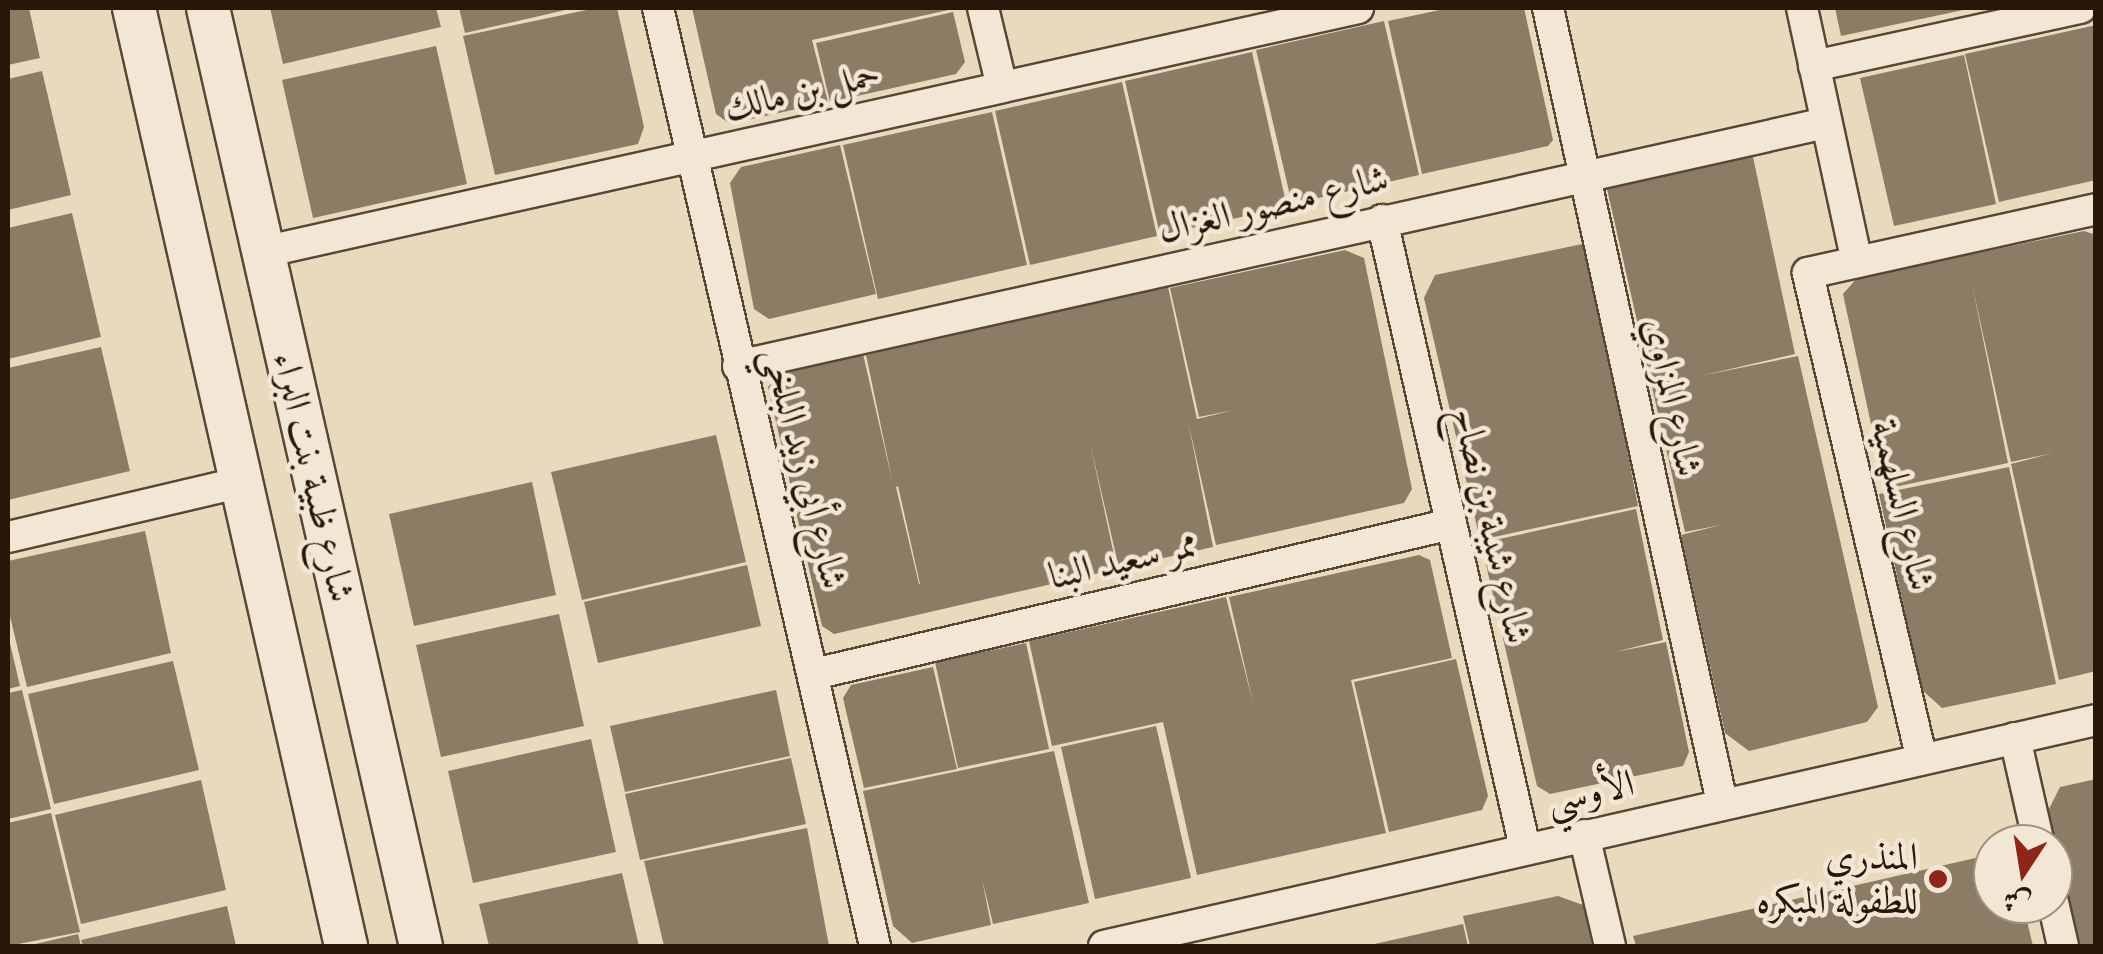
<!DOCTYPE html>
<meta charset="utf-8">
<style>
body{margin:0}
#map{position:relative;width:2103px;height:954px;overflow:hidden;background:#e9dabd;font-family:"IM FELL French Canon",Amiri,serif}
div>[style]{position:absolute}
.building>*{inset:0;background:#8c7c66}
.roads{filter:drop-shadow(2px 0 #584735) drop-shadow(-2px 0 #584735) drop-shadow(0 2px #584735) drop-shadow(0 -2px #584735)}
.street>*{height:30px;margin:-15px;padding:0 15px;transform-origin:15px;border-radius:15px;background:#f1e7d4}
.secondary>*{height:42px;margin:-21px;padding:0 21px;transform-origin:21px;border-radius:21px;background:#f1e7d4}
.dots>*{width:28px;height:28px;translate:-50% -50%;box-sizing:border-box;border:5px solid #f1e7d4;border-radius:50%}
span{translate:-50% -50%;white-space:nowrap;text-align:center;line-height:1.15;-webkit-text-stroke:9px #f1e7d4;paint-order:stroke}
.street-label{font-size:38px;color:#281608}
.poi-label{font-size:38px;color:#281608}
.right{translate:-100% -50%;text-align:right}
.frame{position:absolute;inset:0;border:10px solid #281608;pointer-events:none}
.north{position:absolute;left:1973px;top:824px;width:100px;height:100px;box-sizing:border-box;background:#f1e7d4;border:2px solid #a19382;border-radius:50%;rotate:192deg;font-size:28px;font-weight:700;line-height:40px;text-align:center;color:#281608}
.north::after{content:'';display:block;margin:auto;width:35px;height:45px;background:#8f2418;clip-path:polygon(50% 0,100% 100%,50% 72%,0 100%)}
</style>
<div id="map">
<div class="building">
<div style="clip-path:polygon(8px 8px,29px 8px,40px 58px,8px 65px)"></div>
<div style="clip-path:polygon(270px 8px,436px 8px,441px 27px,283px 64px)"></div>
<div style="clip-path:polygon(459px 8px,570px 8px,570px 9px,465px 33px)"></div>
<div style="clip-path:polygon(596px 8px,617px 8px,644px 127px,638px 144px,495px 175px,463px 36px)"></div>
<div style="clip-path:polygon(692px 8px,953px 8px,953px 9px,812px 40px,828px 102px,730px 124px,716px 114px)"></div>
<div style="clip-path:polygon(1449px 8px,1524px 8px,1553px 140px,1548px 146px,1422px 174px,1388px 21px)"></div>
<div style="clip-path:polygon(1835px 8px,1967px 8px,1968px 9px,1841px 36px)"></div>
<div style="clip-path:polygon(953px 12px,965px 62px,956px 74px,830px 102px,816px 43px)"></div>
<div style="clip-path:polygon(1384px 21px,1419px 175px,1292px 204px,1256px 50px)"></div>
<div style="clip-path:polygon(2096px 25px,2096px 180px,1999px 202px,1965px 54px)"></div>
<div style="clip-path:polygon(436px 46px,467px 184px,313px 218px,282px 80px)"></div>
<div style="clip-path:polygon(1252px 52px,1287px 207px,1160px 235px,1125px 81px)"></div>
<div style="clip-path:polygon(1964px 55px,1996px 204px,1894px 226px,1860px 78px)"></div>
<div style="clip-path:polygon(42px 71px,71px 195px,8px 210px,8px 79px)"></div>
<div style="clip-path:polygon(1122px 82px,1157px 236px,1030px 265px,995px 111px)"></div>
<div style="clip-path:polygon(992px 112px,1027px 265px,878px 299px,843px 145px)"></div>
<div style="clip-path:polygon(840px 145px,876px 294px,769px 319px,754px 309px,730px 183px,741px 167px)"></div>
<div style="clip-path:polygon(1753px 157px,1795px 354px,1700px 376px,1798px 356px,1878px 707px,1867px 722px,1749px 751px,1725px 733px,1681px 535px,1721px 525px,1685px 532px,1607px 189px)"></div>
<div style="clip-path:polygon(72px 213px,101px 337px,8px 359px,8px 228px)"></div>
<div style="clip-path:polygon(2084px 231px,2096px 235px,2096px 671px,2059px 680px,2011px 464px,2053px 453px,2011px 462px,1972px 284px,2008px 463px,1885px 489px,1843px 294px,1857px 278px)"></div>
<div style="clip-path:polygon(1587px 243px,1638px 506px,1480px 540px,1424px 298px,1435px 275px)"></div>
<div style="clip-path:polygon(evenodd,1345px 250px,1364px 258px,1412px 489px,1404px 503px,1216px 545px,1188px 421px,1213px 547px,1119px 568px,1090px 443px,1117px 569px,834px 634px,822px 626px,795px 507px,819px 501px,795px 505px,768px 387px,781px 373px,863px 354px,893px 484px,866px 355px,1168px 287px,1197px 419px,1234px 410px,1199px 417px,1170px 288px,1345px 250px,898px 486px,920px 584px,919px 584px,896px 487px,898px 486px)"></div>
<div style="clip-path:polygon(101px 347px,130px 471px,8px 500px,8px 368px)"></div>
<div style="clip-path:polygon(716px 435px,746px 562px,582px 600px,551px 472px)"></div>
<div style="clip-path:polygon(2009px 467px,2056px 684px,1942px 708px,1922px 690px,1879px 494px)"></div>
<div style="clip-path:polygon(532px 482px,556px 595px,414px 626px,389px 514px)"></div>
<div style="clip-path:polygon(1636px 509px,1663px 640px,1615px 652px,1666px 642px,1689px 752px,1683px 766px,1550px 794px,1537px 786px,1481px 543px)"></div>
<div style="clip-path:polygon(145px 531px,171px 653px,27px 687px,8px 608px,8px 561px)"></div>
<div style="clip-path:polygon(1419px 555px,1430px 560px,1452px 658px,1351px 680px,1386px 833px,1197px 875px,1163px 722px,1052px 746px,1029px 641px,1226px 597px,1253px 703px,1229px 597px)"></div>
<div style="clip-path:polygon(747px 565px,761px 626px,598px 663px,584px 602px)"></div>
<div style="clip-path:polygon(559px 614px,584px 726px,441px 757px,416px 645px)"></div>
<div style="clip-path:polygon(8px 635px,20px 686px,8px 689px)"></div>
<div style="clip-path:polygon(1026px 643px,1049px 749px,958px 768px,935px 662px)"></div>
<div style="clip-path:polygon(1456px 659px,1488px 796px,1482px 810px,1389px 832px,1354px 682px)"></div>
<div style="clip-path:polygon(173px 661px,199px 770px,54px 804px,28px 694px)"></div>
<div style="clip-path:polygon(933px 667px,957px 769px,864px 788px,843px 698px,851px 685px)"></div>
<div style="clip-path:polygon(22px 690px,51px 809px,8px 819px,8px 693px)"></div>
<div style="clip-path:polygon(776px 690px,790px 756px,625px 792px,610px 726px)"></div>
<div style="clip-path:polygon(1156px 726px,1191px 878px,1095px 899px,1061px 747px)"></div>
<div style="clip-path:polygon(591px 739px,616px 852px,473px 883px,448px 771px)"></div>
<div style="clip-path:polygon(1054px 751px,1089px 903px,993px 924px,982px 879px,991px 925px,912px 943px,893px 926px,863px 791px)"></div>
<div style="clip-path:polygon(791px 758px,806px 824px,640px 860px,625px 794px)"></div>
<div style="clip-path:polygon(2096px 779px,2096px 946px,2080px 946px,2048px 811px,2060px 787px)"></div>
<div style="clip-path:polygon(201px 780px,226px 890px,81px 924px,55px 815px)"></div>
<div style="clip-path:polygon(51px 813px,80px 932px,8px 946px,8px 823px)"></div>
<div style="clip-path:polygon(807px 828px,829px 946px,664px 946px,644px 861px)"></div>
<div style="clip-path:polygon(1993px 854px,1993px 904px,2023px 904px,2033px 946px,1636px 946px,1633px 936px)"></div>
<div style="clip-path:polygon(622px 873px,639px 946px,489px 946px,479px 904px)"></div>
<div style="clip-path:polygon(1558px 896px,1583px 905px,1592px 946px,1470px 946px,1463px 916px)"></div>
<div style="clip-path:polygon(227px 906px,236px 946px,83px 946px,81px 940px)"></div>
<div style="clip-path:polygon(1463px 924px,1468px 946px,1370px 946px,1370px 945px)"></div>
<div style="clip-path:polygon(78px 934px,81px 946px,31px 946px,31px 945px)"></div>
</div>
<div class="roads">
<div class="street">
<div style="left:658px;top:8px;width:963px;rotate:76.97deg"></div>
<div style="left:983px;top:8px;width:81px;rotate:76.5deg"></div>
<div style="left:1548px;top:8px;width:814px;rotate:77.65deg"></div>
<div style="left:1802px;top:8px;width:260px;rotate:77.8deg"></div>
<div style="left:1814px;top:66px;width:273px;rotate:-12.3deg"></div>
<div style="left:1382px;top:220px;width:644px;rotate:77.17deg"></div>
<div style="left:263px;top:252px;width:1122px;rotate:-12.56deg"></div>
<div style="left:738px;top:366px;width:1115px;rotate:-12.59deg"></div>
<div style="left:8px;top:537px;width:236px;rotate:-13.2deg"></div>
<div style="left:814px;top:674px;width:654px;rotate:-13.25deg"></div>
<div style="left:2015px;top:738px;width:109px;rotate:77.2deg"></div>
<div style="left:1921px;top:756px;width:496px;rotate:-103.2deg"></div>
<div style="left:1808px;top:273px;width:295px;rotate:-12.5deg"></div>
<div style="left:1584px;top:835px;width:114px;rotate:76.8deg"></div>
<div style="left:2053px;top:902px;width:45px;rotate:77.2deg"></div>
<div style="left:1104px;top:946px;width:1017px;rotate:-12.83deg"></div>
</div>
<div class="secondary">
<div style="left:134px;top:8px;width:962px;rotate:77.26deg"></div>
<div style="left:208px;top:8px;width:962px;rotate:77.21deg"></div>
</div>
</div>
<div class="dots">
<div style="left:1938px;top:879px;background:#8f2418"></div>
</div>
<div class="street-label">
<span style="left:802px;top:91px;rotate:-13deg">حمل بن مالك</span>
<span style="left:1273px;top:204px;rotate:-13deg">شارع منصور الغزال</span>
<span style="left:1673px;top:397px;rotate:78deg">شارع المزاوي</span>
<span style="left:805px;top:468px;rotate:76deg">شارع أبي زيد البلخي</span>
<span style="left:314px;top:477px;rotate:77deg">شارع ظبية بنت البراء</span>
<span style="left:1903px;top:505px;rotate:77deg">شارع السلهمية</span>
<span style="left:1492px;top:525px;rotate:77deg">شارع شيبة بن نصاح</span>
<span style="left:1123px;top:560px;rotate:-13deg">ممر سعيد البنا</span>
<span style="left:1590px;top:792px;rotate:-13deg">الأوسي</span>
</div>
<div class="poi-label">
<span class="right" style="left:1918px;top:879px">المنذري<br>للطفولة المبكره</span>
</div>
<div class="frame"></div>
<div class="north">ش</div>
</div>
